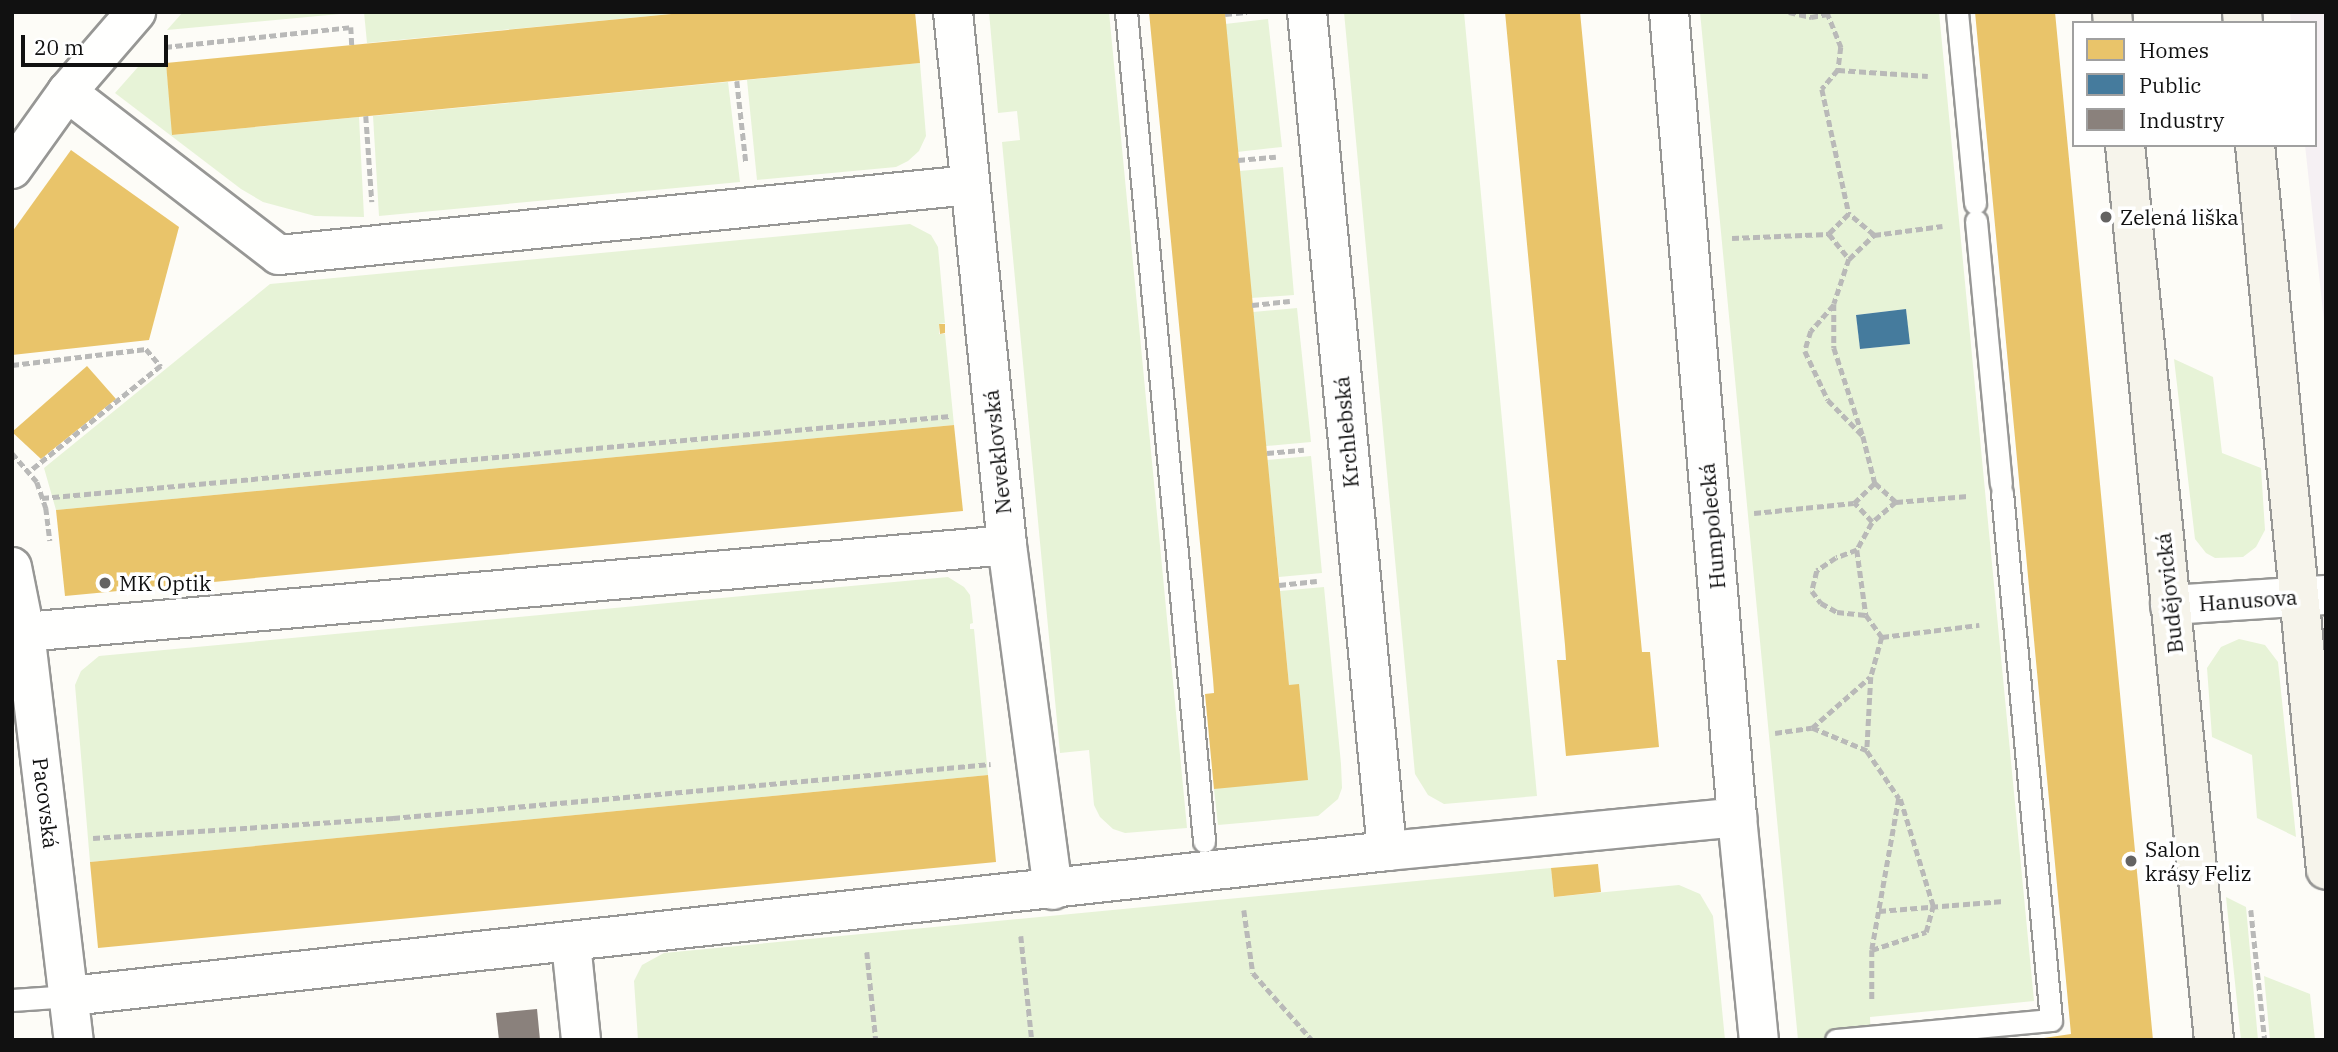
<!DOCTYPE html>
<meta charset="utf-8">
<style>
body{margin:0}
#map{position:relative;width:2338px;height:1052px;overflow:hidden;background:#fdfcf7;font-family:"IBM Plex Serif",serif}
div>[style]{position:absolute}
.industrial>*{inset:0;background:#f5f0f3}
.green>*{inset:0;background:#e7f3d7}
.homes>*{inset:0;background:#e9c46a}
.public>*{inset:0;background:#457b9d}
.industry>*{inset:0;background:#8a817c}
.path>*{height:4.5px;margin-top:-2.25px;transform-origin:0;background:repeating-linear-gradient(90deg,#b9b9b8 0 7px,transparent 0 10.5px)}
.roads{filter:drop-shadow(2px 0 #979795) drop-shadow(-2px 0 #979795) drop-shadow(0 2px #979795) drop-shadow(0 -2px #979795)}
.lane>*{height:21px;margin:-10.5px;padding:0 10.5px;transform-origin:10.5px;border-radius:10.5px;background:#fffffe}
.street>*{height:38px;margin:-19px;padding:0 19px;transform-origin:19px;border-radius:19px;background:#fffffe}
.secondary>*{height:38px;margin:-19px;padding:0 19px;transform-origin:19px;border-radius:19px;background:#f6f4eb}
.dots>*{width:19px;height:19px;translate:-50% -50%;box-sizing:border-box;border:4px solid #fff;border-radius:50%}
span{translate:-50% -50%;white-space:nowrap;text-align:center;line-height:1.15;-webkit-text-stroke:7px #fff;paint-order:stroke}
.poi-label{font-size:21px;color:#111}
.left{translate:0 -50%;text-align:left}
.street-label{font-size:21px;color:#111}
.frame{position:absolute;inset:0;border:14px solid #111;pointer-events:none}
.legend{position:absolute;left:2072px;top:21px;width:245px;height:126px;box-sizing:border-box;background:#fff;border:2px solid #a0a0a0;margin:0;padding:9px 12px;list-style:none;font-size:21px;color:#111}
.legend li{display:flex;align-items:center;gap:14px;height:35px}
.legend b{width:35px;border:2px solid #a0a0a0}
.scale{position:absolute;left:21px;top:35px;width:147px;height:32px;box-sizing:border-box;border:4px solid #111;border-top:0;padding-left:9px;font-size:21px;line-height:24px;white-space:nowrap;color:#111;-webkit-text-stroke:5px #fff;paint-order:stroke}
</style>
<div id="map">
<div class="industrial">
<div style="clip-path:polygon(2290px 12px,2326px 12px,2326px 340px,2305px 145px,2315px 145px,2315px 23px,2291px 23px)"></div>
</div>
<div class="green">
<div style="clip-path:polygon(183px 12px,361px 12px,167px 30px)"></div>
<div style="clip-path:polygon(364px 12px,692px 12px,367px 43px)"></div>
<div style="clip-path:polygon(989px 12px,1109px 12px,1187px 828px,1125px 833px,1113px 829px,1100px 817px,1094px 805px,1089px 750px,1060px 753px,1002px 142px,1020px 140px,1017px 111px,998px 113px)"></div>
<div style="clip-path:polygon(1344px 12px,1464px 12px,1537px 796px,1444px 804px,1428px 795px,1415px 774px)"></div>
<div style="clip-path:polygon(evenodd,1700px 12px,1939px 12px,2034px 1001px,1870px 1017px,1871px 1040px,1798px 1040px,1700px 12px,1906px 309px,1909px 344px,1860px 349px,1856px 315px,1906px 309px)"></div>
<div style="clip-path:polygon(1268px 19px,1282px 147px,1237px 152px,1225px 24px)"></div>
<div style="clip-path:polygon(166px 63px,173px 135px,359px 117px,364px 217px,315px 216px,263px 202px,241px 189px,115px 93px,138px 67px)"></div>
<div style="clip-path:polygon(920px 63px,926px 136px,919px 151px,908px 161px,896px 167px,757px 180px,747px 80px)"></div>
<div style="clip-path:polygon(728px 82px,740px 182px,379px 216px,373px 116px)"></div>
<div style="clip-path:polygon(1283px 167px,1294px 295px,1251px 298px,1240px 171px)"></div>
<div style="clip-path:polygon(910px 224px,931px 235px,938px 247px,945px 323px,939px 324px,939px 334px,945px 334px,954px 425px,56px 510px,44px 468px,270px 284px)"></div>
<div style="clip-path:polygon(1297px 308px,1311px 442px,1266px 446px,1253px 312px)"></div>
<div style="clip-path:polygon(2174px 359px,2213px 377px,2222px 453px,2261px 468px,2265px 530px,2256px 547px,2243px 557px,2215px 558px,2206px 553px,2195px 539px)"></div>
<div style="clip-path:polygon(1311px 456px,1322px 573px,1279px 577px,1267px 460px)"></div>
<div style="clip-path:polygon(948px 577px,964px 587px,970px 595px,973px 623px,970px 624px,970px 629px,974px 629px,988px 775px,90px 862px,75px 685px,81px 671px,99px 656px)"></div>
<div style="clip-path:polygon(1324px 587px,1341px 764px,1342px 788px,1338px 799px,1318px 816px,1218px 825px,1214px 789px,1289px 685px,1280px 591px)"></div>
<div style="clip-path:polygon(2239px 639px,2265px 645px,2278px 662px,2296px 837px,2257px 818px,2252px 755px,2212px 737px,2207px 668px,2221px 647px)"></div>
<div style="clip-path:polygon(1551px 868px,1554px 897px,1679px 885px,1700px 894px,1713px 916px,1725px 1040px,638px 1040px,634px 981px,642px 965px,664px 953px)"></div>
<div style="clip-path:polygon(2226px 897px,2246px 907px,2258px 1040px,2241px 1040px)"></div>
<div style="clip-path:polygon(2264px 976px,2310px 994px,2315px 1040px,2270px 1040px)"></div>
</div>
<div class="homes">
<div style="clip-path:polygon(692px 12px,915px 12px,920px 63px,172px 135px,166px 63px)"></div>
<div style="clip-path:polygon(1149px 12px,1225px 12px,1289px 685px,1299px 684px,1308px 780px,1214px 789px,1205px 694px,1214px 693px,1213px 679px)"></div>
<div style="clip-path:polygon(1505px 12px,1580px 12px,1642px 652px,1650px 652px,1659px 747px,1566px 756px,1557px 660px,1566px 660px,1565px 645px)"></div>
<div style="clip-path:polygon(1975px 12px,2055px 12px,2153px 1040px,2031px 1040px,2071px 1034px)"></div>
<div style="clip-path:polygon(71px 150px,179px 227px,149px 340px,12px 355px,12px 232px)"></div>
<div style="clip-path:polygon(939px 324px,945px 324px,945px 333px,940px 334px)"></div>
<div style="clip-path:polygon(87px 366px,116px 399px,41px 459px,12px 432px)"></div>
<div style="clip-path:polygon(954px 425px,963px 511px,65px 596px,56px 510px)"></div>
<div style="clip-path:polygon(988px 775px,996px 862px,98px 948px,90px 862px)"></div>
<div style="clip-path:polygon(1598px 864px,1601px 892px,1554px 897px,1551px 868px)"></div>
</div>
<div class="public">
<div style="clip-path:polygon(1906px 309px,1910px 344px,1860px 349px,1856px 315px)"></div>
</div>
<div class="industry">
<div style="clip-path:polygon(537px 1009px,540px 1040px,499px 1040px,496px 1013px)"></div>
</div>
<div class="path">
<div style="left:1789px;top:12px;width:23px;rotate:13deg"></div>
<div style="left:1811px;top:17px;width:17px;rotate:-10deg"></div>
<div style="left:1827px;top:12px;width:38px;rotate:68deg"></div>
<div style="left:1841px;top:47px;width:23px;rotate:97deg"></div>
<div style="left:1838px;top:70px;width:25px;rotate:130deg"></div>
<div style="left:1822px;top:89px;width:128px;rotate:77.8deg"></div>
<div style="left:1849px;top:214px;width:28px;rotate:135deg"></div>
<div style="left:1829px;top:234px;width:32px;rotate:51deg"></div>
<div style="left:1849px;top:259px;width:47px;rotate:108.4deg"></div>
<div style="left:1834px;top:304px;width:44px;rotate:90deg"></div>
<div style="left:1834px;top:348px;width:93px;rotate:71.8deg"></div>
<div style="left:1863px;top:436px;width:49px;rotate:75.7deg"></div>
<div style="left:1875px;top:483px;width:28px;rotate:42deg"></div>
<div style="left:1896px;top:502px;width:32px;rotate:139deg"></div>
<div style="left:1872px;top:523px;width:31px;rotate:119deg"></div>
<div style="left:1857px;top:550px;width:66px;rotate:82.1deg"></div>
<div style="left:1866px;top:615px;width:27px;rotate:54deg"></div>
<div style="left:1882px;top:637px;width:41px;rotate:105.4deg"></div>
<div style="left:1871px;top:677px;width:74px;rotate:93.1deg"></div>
<div style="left:1867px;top:751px;width:57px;rotate:55.8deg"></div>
<div style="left:1899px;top:798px;width:154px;rotate:100.1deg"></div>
<div style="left:1872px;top:950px;width:51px;rotate:90deg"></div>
<div style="left:1225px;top:14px;width:22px;rotate:-5deg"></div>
<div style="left:165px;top:47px;width:187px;rotate:-6.1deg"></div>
<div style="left:351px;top:27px;width:18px;rotate:87deg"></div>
<div style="left:1838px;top:70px;width:90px;rotate:3.8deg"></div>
<div style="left:737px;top:81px;width:82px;rotate:83.7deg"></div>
<div style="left:366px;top:116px;width:86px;rotate:86deg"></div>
<div style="left:1238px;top:160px;width:38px;rotate:-5deg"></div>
<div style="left:1874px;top:235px;width:69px;rotate:-7.5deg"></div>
<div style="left:1732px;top:238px;width:97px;rotate:-2.4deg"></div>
<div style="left:1849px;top:259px;width:35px;rotate:-44deg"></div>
<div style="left:1874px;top:235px;width:33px;rotate:-140deg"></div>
<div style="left:1252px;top:305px;width:38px;rotate:-6deg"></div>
<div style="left:1834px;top:305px;width:35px;rotate:131deg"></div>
<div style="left:1811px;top:331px;width:21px;rotate:107deg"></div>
<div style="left:1805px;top:351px;width:54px;rotate:64.9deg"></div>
<div style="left:1828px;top:400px;width:49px;rotate:45.8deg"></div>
<div style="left:12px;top:365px;width:135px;rotate:-6.8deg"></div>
<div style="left:146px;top:349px;width:23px;rotate:49deg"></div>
<div style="left:161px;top:366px;width:169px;rotate:141.2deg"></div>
<div style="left:12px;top:453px;width:38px;rotate:49deg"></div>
<div style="left:37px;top:482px;width:28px;rotate:71deg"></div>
<div style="left:46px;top:508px;width:33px;rotate:83deg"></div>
<div style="left:1267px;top:453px;width:37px;rotate:-5deg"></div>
<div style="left:42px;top:498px;width:912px;rotate:-5.16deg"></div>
<div style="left:1896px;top:502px;width:72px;rotate:-4.8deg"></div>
<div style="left:1754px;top:513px;width:100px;rotate:-5.7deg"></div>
<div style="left:1872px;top:522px;width:26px;rotate:-133deg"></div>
<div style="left:1854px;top:503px;width:29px;rotate:-44deg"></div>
<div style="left:1857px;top:550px;width:22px;rotate:159deg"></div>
<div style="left:1836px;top:558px;width:23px;rotate:146deg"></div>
<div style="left:1817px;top:571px;width:21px;rotate:104deg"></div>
<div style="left:1812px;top:591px;width:15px;rotate:53deg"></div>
<div style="left:1821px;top:603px;width:18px;rotate:29deg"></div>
<div style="left:1837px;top:612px;width:29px;rotate:6deg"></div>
<div style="left:1279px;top:585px;width:38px;rotate:-6deg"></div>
<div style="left:1882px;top:637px;width:98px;rotate:-7.1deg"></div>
<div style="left:1775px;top:733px;width:37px;rotate:-8deg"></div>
<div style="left:1867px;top:751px;width:60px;rotate:-157.3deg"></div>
<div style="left:1812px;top:728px;width:77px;rotate:-41.3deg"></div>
<div style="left:93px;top:838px;width:301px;rotate:-3.8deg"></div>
<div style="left:393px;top:818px;width:600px;rotate:-5.16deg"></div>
<div style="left:1244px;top:910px;width:64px;rotate:81.9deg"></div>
<div style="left:1253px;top:973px;width:89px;rotate:48.6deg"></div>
<div style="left:2251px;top:910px;width:131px;rotate:83.9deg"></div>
<div style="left:1879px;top:911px;width:125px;rotate:-4.6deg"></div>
<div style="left:1021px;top:936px;width:105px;rotate:84deg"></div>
<div style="left:1872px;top:950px;width:57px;rotate:-18.4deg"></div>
<div style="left:1926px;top:932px;width:27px;rotate:-75deg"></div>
<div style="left:1933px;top:906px;width:112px;rotate:-107.1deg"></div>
<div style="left:867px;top:952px;width:88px;rotate:84.2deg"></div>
</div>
<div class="roads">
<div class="lane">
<div style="left:1126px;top:12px;width:833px;rotate:84.62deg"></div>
<div style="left:1957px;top:12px;width:192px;rotate:84.6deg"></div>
<div style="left:1976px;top:221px;width:264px;rotate:84.6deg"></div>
<div style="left:12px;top:1000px;width:58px;rotate:-3.9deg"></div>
<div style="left:1836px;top:1040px;width:216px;rotate:-5.3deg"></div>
<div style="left:2051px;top:1020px;width:529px;rotate:-95.31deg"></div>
</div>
<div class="street">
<div style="left:953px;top:12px;width:536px;rotate:84.21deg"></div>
<div style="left:1007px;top:545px;width:348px;rotate:82.4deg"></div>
<div style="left:1307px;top:12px;width:843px;rotate:84.55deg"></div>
<div style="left:1669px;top:12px;width:808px;rotate:85.17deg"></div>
<div style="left:1737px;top:817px;width:224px;rotate:84.4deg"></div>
<div style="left:67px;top:92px;width:267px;rotate:37.6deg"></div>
<div style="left:279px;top:255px;width:694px;rotate:-5.79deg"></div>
<div style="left:12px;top:169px;width:95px;rotate:-54.5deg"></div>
<div style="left:67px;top:92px;width:106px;rotate:-49.2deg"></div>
<div style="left:12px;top:567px;width:66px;rotate:78.7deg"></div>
<div style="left:25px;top:632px;width:411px;rotate:83.2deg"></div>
<div style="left:2170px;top:605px;width:156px;rotate:-3.7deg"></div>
<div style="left:25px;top:632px;width:986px;rotate:-5.06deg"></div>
<div style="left:571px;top:943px;width:98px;rotate:84.1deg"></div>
<div style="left:70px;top:996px;width:1325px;rotate:-6.28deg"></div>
<div style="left:1387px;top:851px;width:352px;rotate:-5.5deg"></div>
</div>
<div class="secondary">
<div style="left:2112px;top:12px;width:11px;rotate:85deg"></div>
<div style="left:2242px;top:12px;width:11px;rotate:85deg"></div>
<div style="left:2125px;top:145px;width:899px;rotate:84.32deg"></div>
<div style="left:2255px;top:145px;width:728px;rotate:84.41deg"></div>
</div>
</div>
<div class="dots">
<div style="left:2106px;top:217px;background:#646362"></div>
<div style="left:105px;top:583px;background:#646362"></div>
<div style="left:2131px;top:861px;background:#646362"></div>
</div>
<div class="poi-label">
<span class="left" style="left:2120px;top:217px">Zelená liška</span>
<span class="left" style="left:119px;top:583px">MK Optik</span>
<span class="left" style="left:2145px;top:861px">Salon<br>krásy Feliz</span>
</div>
<div class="street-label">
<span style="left:1346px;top:432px;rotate:-95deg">Krchlebská</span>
<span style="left:997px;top:452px;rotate:-96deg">Neveklovská</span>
<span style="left:1712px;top:526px;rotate:-95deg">Humpolecká</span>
<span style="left:2169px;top:593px;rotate:-96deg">Budějovická</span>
<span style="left:2248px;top:600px;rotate:-4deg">Hanusova</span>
<span style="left:46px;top:803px;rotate:83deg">Pacovská</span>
</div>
<div class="frame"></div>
<ul class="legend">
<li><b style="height:19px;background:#e9c46a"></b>Homes</li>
<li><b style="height:19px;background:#457b9d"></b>Public</li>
<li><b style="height:19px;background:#8a817c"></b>Industry</li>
</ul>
<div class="scale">20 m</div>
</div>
